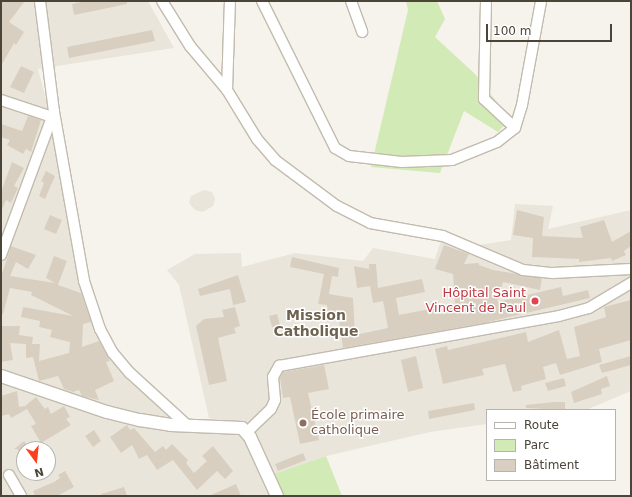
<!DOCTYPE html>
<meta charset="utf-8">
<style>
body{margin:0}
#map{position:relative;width:632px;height:497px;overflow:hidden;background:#f6f3ec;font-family:"DejaVu Sans",sans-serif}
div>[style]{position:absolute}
.residential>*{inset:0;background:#eae5da}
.green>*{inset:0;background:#d2eab5}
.building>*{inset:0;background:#d8cfc1}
.roads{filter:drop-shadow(1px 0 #c2bbae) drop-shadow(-1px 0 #c2bbae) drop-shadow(0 1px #c2bbae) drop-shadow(0 -1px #c2bbae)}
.minor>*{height:10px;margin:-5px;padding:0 5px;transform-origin:5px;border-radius:5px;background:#fff}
.tertiary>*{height:12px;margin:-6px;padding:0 6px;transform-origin:6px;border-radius:6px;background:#fff}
.dots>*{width:11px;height:11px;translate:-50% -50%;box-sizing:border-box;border:2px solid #fff;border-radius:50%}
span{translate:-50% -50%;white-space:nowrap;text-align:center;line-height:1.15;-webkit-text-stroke:3px #fff;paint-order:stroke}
.health-label{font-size:13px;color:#be3a42}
.right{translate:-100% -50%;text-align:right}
.education-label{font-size:13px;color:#785e54}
.left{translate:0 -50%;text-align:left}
.neighbourhood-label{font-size:14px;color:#6e6250;font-weight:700}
.frame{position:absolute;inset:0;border:2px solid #4b4439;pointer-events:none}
.legend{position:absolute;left:486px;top:409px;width:130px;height:72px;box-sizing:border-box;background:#fff;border:1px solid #b7b4b0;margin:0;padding:5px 7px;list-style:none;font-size:12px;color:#4b4439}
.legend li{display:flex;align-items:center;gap:8px;height:20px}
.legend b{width:20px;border:1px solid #b7b4b0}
.north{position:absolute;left:16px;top:441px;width:40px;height:40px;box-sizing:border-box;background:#fff;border:1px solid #b7b4b0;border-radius:50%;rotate:165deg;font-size:11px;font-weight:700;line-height:16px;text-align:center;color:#4b4439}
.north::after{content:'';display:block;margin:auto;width:14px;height:18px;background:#fc3f1d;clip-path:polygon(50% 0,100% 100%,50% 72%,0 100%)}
.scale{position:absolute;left:486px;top:24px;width:126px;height:18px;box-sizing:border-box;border:2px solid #4b4439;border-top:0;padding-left:5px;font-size:12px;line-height:14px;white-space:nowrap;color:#4b4439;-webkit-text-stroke:3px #fff;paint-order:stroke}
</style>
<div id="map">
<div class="residential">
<div style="clip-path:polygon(1px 1px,148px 1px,174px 48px,38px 69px,55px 133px,98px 331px,119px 370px,176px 424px,160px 422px,1px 375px)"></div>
<div style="clip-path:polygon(631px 140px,631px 391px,586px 410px,487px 410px,487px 424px,430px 432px,326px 456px,271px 475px,241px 424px,209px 418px,179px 285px,167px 270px,195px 254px,241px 253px,242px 267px,295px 253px,363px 261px,373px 248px,435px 259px,441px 240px,466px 247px,511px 240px,515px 204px,553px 206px,548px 229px,631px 210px)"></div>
<div style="clip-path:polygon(204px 190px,212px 192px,215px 199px,213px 206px,203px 212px,195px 210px,189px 203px,191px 196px)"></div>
<div style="clip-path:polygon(evenodd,1px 380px,103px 416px,240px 430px,274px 496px,1px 496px,1px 380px,24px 449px,48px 449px,48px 473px,24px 473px,24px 449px)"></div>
</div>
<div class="green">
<div style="clip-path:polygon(406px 1px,437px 1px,445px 19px,435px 37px,475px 74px,510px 119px,498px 132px,464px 111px,440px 173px,371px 167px,408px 10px)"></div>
<div style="clip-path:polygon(326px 456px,342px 496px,280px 496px,271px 475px)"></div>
</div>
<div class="building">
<div style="clip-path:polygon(1px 1px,25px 1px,9px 22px,24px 32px,16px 45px,14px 43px,1px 66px)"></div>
<div style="clip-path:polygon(85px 1px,127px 1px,127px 4px,74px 15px,72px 4px)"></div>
<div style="clip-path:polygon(152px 30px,155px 41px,69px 58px,67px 47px)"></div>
<div style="clip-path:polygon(21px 66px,34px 72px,24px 93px,10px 87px)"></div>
<div style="clip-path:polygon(28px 116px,41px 120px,31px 152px,26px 149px,23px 154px,7px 145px,10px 140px,1px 137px,1px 124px,22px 131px)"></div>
<div style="clip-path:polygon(12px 162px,24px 168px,14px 186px,18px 188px,11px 203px,6px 200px,1px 212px,1px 192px)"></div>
<div style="clip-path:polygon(46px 171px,55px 176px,45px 199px,39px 196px,44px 183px,41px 181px)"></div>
<div style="clip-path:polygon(517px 210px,544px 217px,542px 236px,583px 238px,580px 227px,604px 220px,612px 242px,631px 231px,631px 246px,624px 251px,626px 255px,612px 261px,611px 258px,579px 262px,579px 259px,532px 257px,533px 238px,513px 235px)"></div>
<div style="clip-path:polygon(50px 215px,62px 220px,56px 234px,44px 229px)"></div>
<div style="clip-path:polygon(444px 245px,469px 254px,464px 264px,479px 263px,479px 265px,493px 270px,542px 278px,540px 290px,503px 282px,497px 302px,561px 287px,563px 296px,588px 290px,590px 298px,484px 323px,343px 348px,339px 319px,329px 320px,327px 305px,318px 304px,324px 274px,290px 267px,292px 257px,339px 268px,338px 277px,332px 276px,329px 294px,353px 298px,355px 335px,388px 328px,383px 301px,373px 303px,370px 286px,357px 288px,354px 266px,369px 269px,369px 264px,376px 264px,378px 288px,422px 279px,425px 292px,396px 298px,399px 315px,455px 304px,453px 274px,435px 269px)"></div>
<div style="clip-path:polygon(11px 246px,36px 255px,28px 269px,16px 262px,10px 276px,55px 283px,46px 278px,54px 256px,67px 261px,58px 285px,81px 293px,91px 322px,83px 324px,82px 347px,99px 341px,110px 361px,106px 362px,114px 381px,95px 390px,99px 400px,82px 396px,79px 390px,73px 392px,64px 389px,58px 376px,39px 381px,33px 357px,26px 358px,26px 344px,10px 343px,13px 360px,1px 362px,1px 326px,20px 326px,19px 335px,33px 337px,32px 344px,40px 344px,39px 361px,69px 353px,70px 342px,50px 337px,52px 330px,39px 327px,40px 321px,21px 317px,23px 307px,73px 316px,31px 295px,32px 292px,10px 288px,3px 314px,1px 314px,1px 277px)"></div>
<div style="clip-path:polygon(238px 275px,246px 302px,233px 305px,230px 289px,200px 296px,198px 289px)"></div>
<div style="clip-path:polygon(631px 300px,631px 340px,599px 349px,602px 362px,560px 375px,556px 363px,543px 367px,546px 379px,521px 386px,522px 390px,513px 392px,505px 364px,482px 369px,484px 375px,443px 384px,435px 349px,447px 346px,448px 350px,526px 332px,528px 342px,559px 330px,567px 359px,580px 356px,574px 327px,606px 317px,604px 307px)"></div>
<div style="clip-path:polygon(235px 307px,240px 326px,234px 328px,236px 333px,218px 338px,227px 381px,209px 385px,196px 326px,204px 319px,224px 317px,222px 310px)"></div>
<div style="clip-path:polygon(277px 314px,280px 325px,272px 327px,269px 316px)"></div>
<div style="clip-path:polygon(416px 356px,423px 388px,408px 392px,401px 360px)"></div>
<div style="clip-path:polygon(631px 356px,631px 365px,602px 373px,599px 365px)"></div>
<div style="clip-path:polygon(324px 365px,329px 389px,308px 393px,319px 440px,300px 444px,290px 397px,283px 398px,280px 378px,283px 372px)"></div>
<div style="clip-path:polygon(607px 376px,610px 386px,601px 389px,602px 394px,574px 403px,571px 392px)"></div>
<div style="clip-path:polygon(564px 378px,566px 386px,548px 391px,545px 383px)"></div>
<div style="clip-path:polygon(17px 391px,19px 407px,25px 406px,36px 397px,45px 409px,48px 407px,51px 414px,64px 406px,70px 417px,66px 419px,71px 425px,41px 443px,31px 426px,36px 424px,27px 409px,11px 418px,9px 414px,1px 416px,1px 396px)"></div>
<div style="clip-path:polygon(554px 402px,565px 402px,565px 410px,526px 408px,526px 405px)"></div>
<div style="clip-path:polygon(474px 403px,475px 410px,429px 419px,428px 411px)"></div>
<div style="clip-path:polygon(127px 425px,130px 430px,134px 428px,155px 452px,163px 446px,166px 450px,172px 444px,188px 460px,186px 463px,194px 473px,207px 461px,202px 456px,213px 446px,233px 471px,225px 479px,217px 471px,197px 490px,173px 460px,157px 470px,147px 455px,139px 459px,132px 445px,121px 453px,110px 437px)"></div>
<div style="clip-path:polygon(94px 430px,101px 441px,93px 447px,85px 436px)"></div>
<div style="clip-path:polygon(24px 441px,30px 449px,24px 449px,24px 459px,17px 449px,14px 449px)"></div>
<div style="clip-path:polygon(303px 453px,306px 460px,278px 471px,275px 464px)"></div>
<div style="clip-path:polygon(65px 471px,74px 487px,57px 496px,35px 496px,33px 491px,54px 482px,60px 478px,58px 475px)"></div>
<div style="clip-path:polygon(236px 484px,241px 496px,209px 496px)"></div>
<div style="clip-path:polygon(124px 487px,127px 496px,101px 496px,101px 494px)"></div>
</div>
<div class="roads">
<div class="minor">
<div style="left:40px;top:1px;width:112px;rotate:82.8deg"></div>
<div style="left:54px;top:112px;width:172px;rotate:79.9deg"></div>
<div style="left:84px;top:281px;width:51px;rotate:71.6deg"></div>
<div style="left:100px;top:329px;width:27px;rotate:62deg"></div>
<div style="left:113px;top:353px;width:26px;rotate:50deg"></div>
<div style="left:130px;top:373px;width:79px;rotate:42.4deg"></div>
<div style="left:162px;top:1px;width:53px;rotate:58.1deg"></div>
<div style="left:190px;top:46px;width:57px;rotate:49.9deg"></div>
<div style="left:227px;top:90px;width:57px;rotate:58.5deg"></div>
<div style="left:257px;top:139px;width:28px;rotate:49deg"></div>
<div style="left:275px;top:160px;width:77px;rotate:36.6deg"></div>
<div style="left:337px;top:206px;width:37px;rotate:27deg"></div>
<div style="left:370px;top:223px;width:74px;rotate:10.1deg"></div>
<div style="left:443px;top:236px;width:87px;rotate:23deg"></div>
<div style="left:523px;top:270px;width:30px;rotate:6deg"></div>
<div style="left:553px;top:273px;width:78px;rotate:-2.9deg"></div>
<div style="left:262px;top:1px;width:164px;rotate:63.6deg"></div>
<div style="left:335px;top:148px;width:16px;rotate:30deg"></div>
<div style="left:349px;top:156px;width:53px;rotate:6.5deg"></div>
<div style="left:402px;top:162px;width:50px;rotate:-2.3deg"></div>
<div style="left:452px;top:160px;width:48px;rotate:-21.8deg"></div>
<div style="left:497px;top:142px;width:23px;rotate:-38deg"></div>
<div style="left:515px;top:128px;width:24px;rotate:-73deg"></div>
<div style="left:522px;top:105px;width:106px;rotate:-79.6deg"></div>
<div style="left:351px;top:1px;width:33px;rotate:70deg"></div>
<div style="left:486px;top:1px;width:98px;rotate:91.2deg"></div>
<div style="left:484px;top:99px;width:42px;rotate:43.1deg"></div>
<div style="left:227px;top:90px;width:89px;rotate:-88.1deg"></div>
<div style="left:1px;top:100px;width:54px;rotate:18.4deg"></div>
<div style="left:1px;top:255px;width:153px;rotate:-69.7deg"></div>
<div style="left:247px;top:432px;width:33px;rotate:-44deg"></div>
<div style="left:271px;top:409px;width:10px;rotate:-66deg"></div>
<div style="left:275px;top:400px;width:23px;rotate:-95deg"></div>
<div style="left:273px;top:377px;width:13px;rotate:-61deg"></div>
<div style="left:279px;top:366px;width:284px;rotate:-10.1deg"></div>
<div style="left:559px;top:316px;width:31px;rotate:-15deg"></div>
<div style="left:589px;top:308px;width:49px;rotate:-30.8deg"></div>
<div style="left:9px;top:475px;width:24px;rotate:60deg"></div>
</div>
<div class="tertiary">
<div style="left:1px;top:376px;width:112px;rotate:18.8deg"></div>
<div style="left:107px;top:412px;width:34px;rotate:14deg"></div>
<div style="left:140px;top:420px;width:31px;rotate:9deg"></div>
<div style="left:171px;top:425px;width:71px;rotate:2.4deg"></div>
<div style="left:242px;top:428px;width:12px;rotate:48deg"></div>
<div style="left:250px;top:437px;width:65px;rotate:65.4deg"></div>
</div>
</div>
<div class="dots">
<div style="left:535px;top:301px;background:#e0444e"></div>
<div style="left:303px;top:423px;background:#8d6e63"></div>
</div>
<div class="health-label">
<span class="right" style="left:526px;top:301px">Hôpital Saint<br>Vincent de Paul</span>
</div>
<div class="education-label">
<span class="left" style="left:311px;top:423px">École primaire<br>catholique</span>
</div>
<div class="neighbourhood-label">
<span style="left:316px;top:323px">Mission<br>Catholique</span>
</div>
<div class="frame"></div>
<ul class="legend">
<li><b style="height:5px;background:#fff"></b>Route</li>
<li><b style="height:11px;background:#d2eab5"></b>Parc</li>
<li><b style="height:11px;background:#d8cfc1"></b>Bâtiment</li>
</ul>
<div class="north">N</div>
<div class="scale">100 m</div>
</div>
